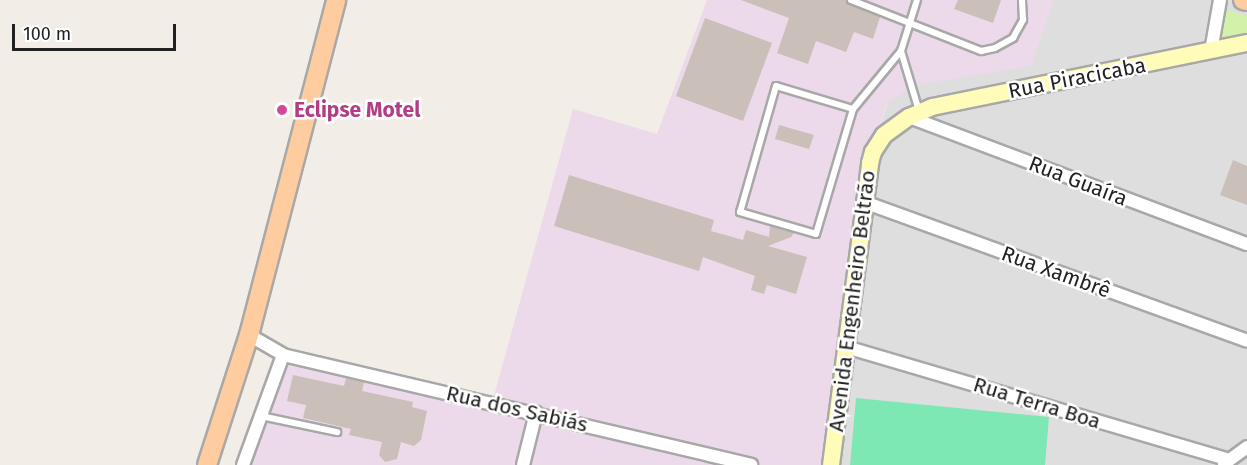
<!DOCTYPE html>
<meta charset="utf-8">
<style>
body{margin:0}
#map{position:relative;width:1247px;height:465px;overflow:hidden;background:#f2eee7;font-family:"Fira Sans",sans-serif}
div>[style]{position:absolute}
.residential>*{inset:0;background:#dfdede}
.industrial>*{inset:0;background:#ecd9ea}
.grass>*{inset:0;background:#d4f1a9}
.pitch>*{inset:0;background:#7ee8b4}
.building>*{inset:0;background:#cbbfba}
.roads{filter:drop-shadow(2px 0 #a8a8a8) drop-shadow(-2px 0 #a8a8a8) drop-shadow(0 2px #a8a8a8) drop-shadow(0 -2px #a8a8a8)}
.lane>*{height:6px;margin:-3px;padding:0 3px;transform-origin:3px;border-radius:3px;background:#fff}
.street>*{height:12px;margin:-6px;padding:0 6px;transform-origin:6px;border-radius:6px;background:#fff}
.secondary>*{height:16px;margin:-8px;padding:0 8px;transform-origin:8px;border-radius:8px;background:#fffbb9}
.primary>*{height:18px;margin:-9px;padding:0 9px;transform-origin:9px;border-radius:9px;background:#ffcca0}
.dots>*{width:16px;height:16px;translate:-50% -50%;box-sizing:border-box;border:3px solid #fff;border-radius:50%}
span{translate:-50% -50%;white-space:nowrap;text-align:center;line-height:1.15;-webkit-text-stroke:5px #fff;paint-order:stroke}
.street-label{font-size:21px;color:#212121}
.hotel-label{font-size:21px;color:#b23c85;font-weight:700}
.left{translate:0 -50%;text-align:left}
.scale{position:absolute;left:12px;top:24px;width:164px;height:27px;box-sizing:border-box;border:3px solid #212121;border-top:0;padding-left:8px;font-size:18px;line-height:21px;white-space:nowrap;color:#212121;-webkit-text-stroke:4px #fff;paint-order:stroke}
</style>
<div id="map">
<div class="residential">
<div style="clip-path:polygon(917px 0,1247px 0,1247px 465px,831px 465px,870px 163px)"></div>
</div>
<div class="industrial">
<div style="clip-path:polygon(707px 0,1054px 0,1031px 66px,921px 84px,887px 102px,870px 163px,831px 465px,243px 465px,283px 355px,492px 403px,573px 109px,657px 134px)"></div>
</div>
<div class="grass">
<div style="clip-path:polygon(1227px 10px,1247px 16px,1247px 38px,1220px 41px)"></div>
</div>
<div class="pitch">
<div style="clip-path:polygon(856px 398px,1049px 417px,1045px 465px,850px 465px)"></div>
</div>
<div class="building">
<div style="clip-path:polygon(741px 0,846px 0,849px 5px,880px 17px,873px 39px,854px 32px,846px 52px,816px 41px,808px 64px,777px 53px,789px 18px)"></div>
<div style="clip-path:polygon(958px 0,1001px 0,993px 23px,954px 9px)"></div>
<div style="clip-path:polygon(705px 18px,772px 43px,743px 121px,676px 96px)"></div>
<div style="clip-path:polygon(779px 125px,814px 135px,809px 149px,775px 139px)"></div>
<div style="clip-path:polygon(1233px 160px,1247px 166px,1247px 205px,1220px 195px)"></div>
<div style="clip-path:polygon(569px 175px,714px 220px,711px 231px,743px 240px,746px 230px,769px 237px,770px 226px,794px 233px,791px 237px,768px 246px,807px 257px,796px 294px,767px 285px,764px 294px,751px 290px,755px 276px,703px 257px,699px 271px,554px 226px)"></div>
<div style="clip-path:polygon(293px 375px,344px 386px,346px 378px,364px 382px,362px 391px,413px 402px,412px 407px,427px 411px,421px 440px,414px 446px,401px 442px,397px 459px,385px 462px,379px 455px,382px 442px,349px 435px,351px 429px,303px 418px,306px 405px,287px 401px)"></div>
</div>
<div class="roads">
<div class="lane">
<div style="left:851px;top:0;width:140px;rotate:21.4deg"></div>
<div style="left:981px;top:51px;width:14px;rotate:-12deg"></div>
<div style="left:995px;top:48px;width:21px;rotate:-29deg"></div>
<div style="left:1013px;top:38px;width:21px;rotate:-61deg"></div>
<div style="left:1023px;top:20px;width:20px;rotate:-93deg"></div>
<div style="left:901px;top:51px;width:63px;rotate:73.3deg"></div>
<div style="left:853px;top:109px;width:80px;rotate:-163.4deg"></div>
<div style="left:776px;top:86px;width:131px;rotate:105.9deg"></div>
<div style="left:740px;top:212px;width:79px;rotate:16.1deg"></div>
<div style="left:816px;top:234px;width:130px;rotate:-73.5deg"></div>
<div style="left:853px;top:109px;width:75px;rotate:-50.4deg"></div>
<div style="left:901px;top:51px;width:53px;rotate:-72.6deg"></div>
<div style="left:261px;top:416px;width:78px;rotate:11.9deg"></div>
</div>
<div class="street">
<div style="left:1211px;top:51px;width:52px;rotate:-80deg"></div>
<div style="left:909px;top:117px;width:361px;rotate:20.6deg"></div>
<div style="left:864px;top:202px;width:407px;rotate:19.9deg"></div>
<div style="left:249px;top:335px;width:39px;rotate:30deg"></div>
<div style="left:283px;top:355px;width:481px;rotate:13.2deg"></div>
<div style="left:846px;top:347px;width:399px;rotate:16.4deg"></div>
<div style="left:1224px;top:464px;width:29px;rotate:-36deg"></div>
<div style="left:243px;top:465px;width:117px;rotate:-70deg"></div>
<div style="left:523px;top:465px;width:54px;rotate:-76deg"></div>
</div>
<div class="secondary">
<div style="left:831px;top:465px;width:305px;rotate:-82.6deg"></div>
<div style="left:870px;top:163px;width:11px;rotate:-75deg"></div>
<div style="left:873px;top:152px;width:20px;rotate:-57deg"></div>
<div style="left:884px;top:135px;width:31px;rotate:-36deg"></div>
<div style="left:909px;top:117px;width:25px;rotate:-23deg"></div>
<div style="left:932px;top:107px;width:321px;rotate:-11.5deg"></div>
</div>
<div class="primary">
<div style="left:1243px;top:0;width:4px;rotate:14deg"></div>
<div style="left:207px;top:465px;width:137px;rotate:-72.1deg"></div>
<div style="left:249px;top:335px;width:346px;rotate:-75.4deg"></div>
</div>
</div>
<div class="dots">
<div style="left:282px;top:110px;background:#d1479c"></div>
</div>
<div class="street-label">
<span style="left:1077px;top:78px;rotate:-11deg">Rua Piracicaba</span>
<span style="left:1078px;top:181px;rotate:21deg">Rua Guaíra</span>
<span style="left:1056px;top:272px;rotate:20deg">Rua Xambrê</span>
<span style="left:852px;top:301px;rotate:-83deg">Avenida Engenheiro Beltrão</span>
<span style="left:1037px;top:403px;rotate:17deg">Rua Terra Boa</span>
<span style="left:517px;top:409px;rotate:13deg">Rua dos Sabiás</span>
</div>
<div class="hotel-label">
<span class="left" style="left:294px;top:110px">Eclipse Motel</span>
</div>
<div class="scale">100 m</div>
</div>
